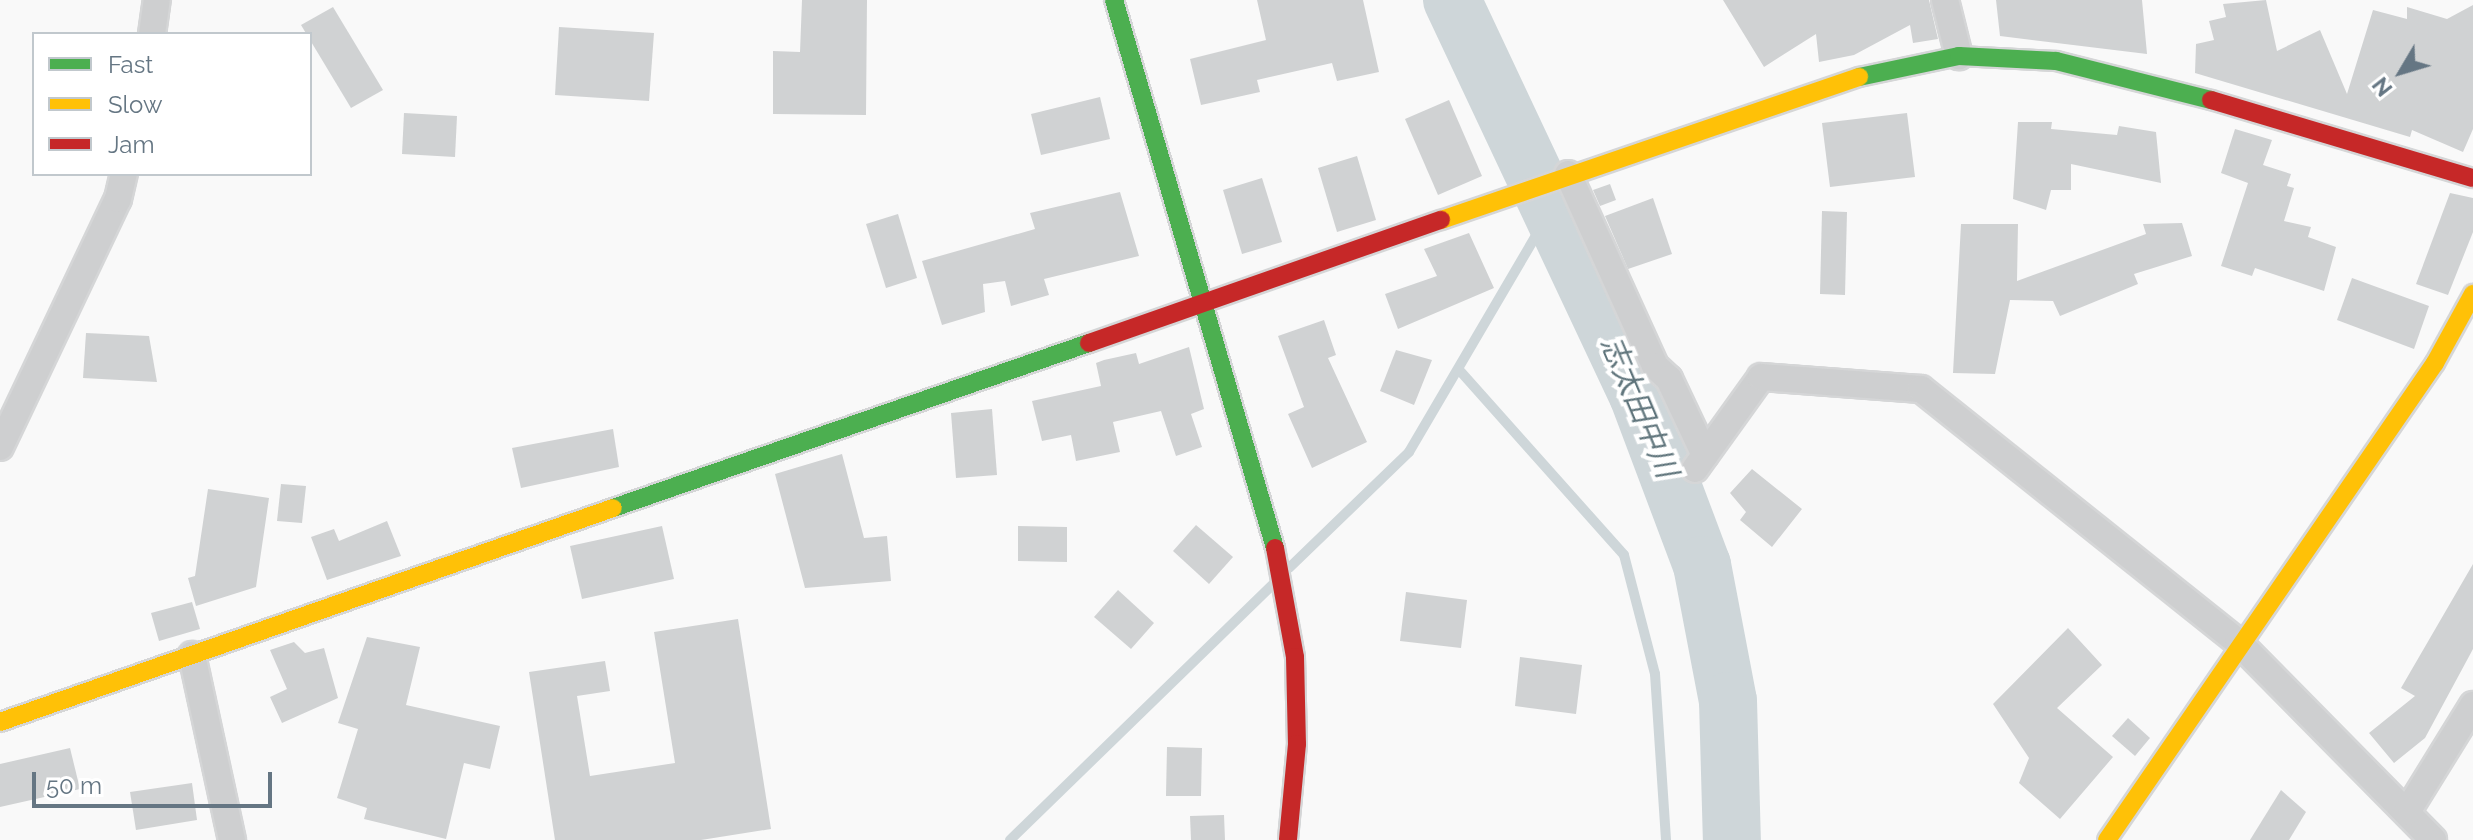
<!DOCTYPE html>
<meta charset="utf-8">
<style>
body{margin:0}
#map{position:relative;width:2473px;height:840px;overflow:hidden;background:#f9f9f9;font-family:Raleway,"Noto Sans JP",sans-serif}
div>[style]{position:absolute}
.stream>*{height:10px;margin:-5px;padding:0 5px;transform-origin:5px;border-radius:5px;background:#ced6d9}
.river>*{height:58px;margin:-29px;padding:0 29px;transform-origin:29px;border-radius:29px;background:#ced6d9}
.building>*{inset:0;background:#d0d2d3}
.roads{filter:drop-shadow(2px 0 #d5d6d7) drop-shadow(-2px 0 #d5d6d7) drop-shadow(0 2px #d5d6d7) drop-shadow(0 -2px #d5d6d7)}
.street>*{height:26px;margin:-13px;padding:0 13px;transform-origin:13px;border-radius:13px;background:#cecfd0}
.fast>*{height:18px;margin:-9px;padding:0 9px;transform-origin:9px;border-radius:9px;background:#4caf50}
.slow>*{height:18px;margin:-9px;padding:0 9px;transform-origin:9px;border-radius:9px;background:#ffc107}
.jam>*{height:18px;margin:-9px;padding:0 9px;transform-origin:9px;border-radius:9px;background:#c62828}
span{translate:-50% -50%;white-space:nowrap;text-align:center;line-height:1.15;-webkit-text-stroke:8px #fff;paint-order:stroke}
.water-label{font-size:30px;color:#60757c;font-style:italic}
.legend{position:absolute;left:32px;top:32px;width:280px;height:144px;box-sizing:border-box;background:#fff;border:2px solid #c1c8cd;margin:0;padding:10px 14px;list-style:none;font-size:24px;color:#657683}
.legend li{display:flex;align-items:center;gap:16px;height:40px}
.legend b{width:40px;border:2px solid #c1c8cd}
.north{position:absolute;left:2361px;top:32px;width:80px;height:80px;-webkit-text-stroke:6px #fff;paint-order:stroke;rotate:232deg;font-size:22px;font-weight:700;line-height:32px;text-align:center;color:#657683}
.north::after{content:'';display:block;margin:auto;width:28px;height:36px;background:#657683;clip-path:polygon(50% 0,100% 100%,50% 72%,0 100%)}
.scale{position:absolute;left:32px;top:772px;width:240px;height:36px;box-sizing:border-box;border:4px solid #657683;border-top:0;padding-left:10px;font-size:24px;line-height:28px;white-space:nowrap;color:#657683;-webkit-text-stroke:6px #fff;paint-order:stroke}
</style>
<div id="map">
<div class="stream">
<div style="left:1461px;top:372px;width:245px;rotate:48.3deg"></div>
<div style="left:1624px;top:555px;width:123px;rotate:75.4deg"></div>
<div style="left:1655px;top:674px;width:166px;rotate:86.2deg"></div>
<div style="left:1289px;top:568px;width:167px;rotate:-44deg"></div>
<div style="left:1409px;top:452px;width:281px;rotate:-59.6deg"></div>
<div style="left:1010px;top:840px;width:370px;rotate:-44.2deg"></div>
</div>
<div class="river">
<div style="left:1452px;top:0;width:437px;rotate:64.8deg"></div>
<div style="left:1638px;top:395px;width:182px;rotate:69.4deg"></div>
<div style="left:1702px;top:565px;width:138px;rotate:79.2deg"></div>
<div style="left:1728px;top:701px;width:139px;rotate:88.4deg"></div>
</div>
<div class="building">
<div style="clip-path:polygon(802px 0,867px 0,866px 115px,773px 114px,773px 51px,800px 52px)"></div>
<div style="clip-path:polygon(1257px 0,1363px 0,1379px 72px,1337px 81px,1332px 63px,1257px 80px,1260px 92px,1201px 105px,1190px 59px,1266px 40px)"></div>
<div style="clip-path:polygon(1723px 0,1929px 0,1938px 39px,1913px 43px,1910px 25px,1854px 55px,1819px 62px,1816px 34px,1764px 67px)"></div>
<div style="clip-path:polygon(1996px 0,2142px 0,2147px 54px,2000px 36px)"></div>
<div style="clip-path:polygon(2266px 0,2277px 51px,2320px 30px,2347px 94px,2373px 10px,2407px 19px,2407px 7px,2447px 19px,2473px 5px,2473px 129px,2463px 152px,2412px 130px,2410px 137px,2195px 73px,2196px 44px,2214px 40px,2209px 21px,2226px 17px,2223px 4px)"></div>
<div style="clip-path:polygon(333px 7px,383px 90px,351px 108px,301px 25px)"></div>
<div style="clip-path:polygon(559px 27px,654px 33px,649px 101px,555px 95px)"></div>
<div style="clip-path:polygon(1100px 97px,1110px 139px,1041px 155px,1031px 114px)"></div>
<div style="clip-path:polygon(1449px 100px,1482px 176px,1438px 195px,1405px 119px)"></div>
<div style="clip-path:polygon(404px 113px,457px 116px,455px 157px,402px 154px)"></div>
<div style="clip-path:polygon(1907px 113px,1915px 177px,1830px 187px,1822px 123px)"></div>
<div style="clip-path:polygon(2018px 122px,2052px 122px,2051px 129px,2117px 135px,2119px 126px,2156px 132px,2161px 183px,2071px 164px,2071px 190px,2051px 190px,2046px 210px,2013px 199px)"></div>
<div style="clip-path:polygon(2235px 129px,2272px 140px,2263px 165px,2291px 174px,2287px 186px,2294px 188px,2284px 221px,2311px 227px,2308px 237px,2336px 247px,2324px 291px,2255px 268px,2252px 276px,2221px 266px,2248px 183px,2221px 173px)"></div>
<div style="clip-path:polygon(1357px 156px,1376px 220px,1337px 232px,1318px 168px)"></div>
<div style="clip-path:polygon(1262px 178px,1282px 242px,1242px 254px,1223px 190px)"></div>
<div style="clip-path:polygon(1610px 184px,1616px 200px,1600px 206px,1593px 190px)"></div>
<div style="clip-path:polygon(1120px 192px,1139px 256px,1044px 279px,1049px 295px,1011px 306px,1005px 281px,983px 284px,985px 312px,942px 325px,922px 261px,1035px 229px,1030px 213px)"></div>
<div style="clip-path:polygon(2450px 193px,2473px 198px,2473px 232px,2448px 295px,2416px 284px)"></div>
<div style="clip-path:polygon(1653px 198px,1672px 254px,1628px 269px,1605px 216px)"></div>
<div style="clip-path:polygon(1822px 211px,1847px 212px,1845px 295px,1820px 294px)"></div>
<div style="clip-path:polygon(898px 214px,917px 278px,886px 288px,866px 224px)"></div>
<div style="clip-path:polygon(2182px 223px,2192px 256px,2134px 274px,2138px 284px,2060px 316px,2053px 301px,2010px 300px,1995px 374px,1953px 373px,1961px 224px,2018px 224px,2017px 281px,2146px 234px,2143px 224px)"></div>
<div style="clip-path:polygon(1469px 233px,1494px 288px,1398px 329px,1385px 294px,1437px 276px,1424px 249px)"></div>
<div style="clip-path:polygon(2352px 278px,2429px 306px,2414px 349px,2337px 320px)"></div>
<div style="clip-path:polygon(1324px 320px,1336px 355px,1328px 358px,1367px 442px,1312px 468px,1288px 414px,1304px 407px,1278px 336px)"></div>
<div style="clip-path:polygon(86px 333px,149px 336px,157px 382px,83px 378px)"></div>
<div style="clip-path:polygon(1189px 347px,1204px 409px,1191px 414px,1202px 447px,1176px 456px,1161px 411px,1113px 422px,1120px 452px,1076px 461px,1071px 435px,1042px 441px,1032px 401px,1101px 386px,1096px 363px,1104px 360px,1136px 353px,1139px 364px)"></div>
<div style="clip-path:polygon(1396px 350px,1432px 360px,1414px 405px,1380px 391px)"></div>
<div style="clip-path:polygon(992px 409px,997px 475px,956px 478px,951px 413px)"></div>
<div style="clip-path:polygon(613px 429px,619px 467px,521px 488px,512px 448px)"></div>
<div style="clip-path:polygon(842px 454px,864px 538px,887px 536px,891px 581px,805px 588px,775px 474px)"></div>
<div style="clip-path:polygon(1752px 469px,1802px 509px,1772px 547px,1740px 520px,1746px 512px,1730px 493px)"></div>
<div style="clip-path:polygon(281px 484px,306px 486px,302px 523px,277px 521px)"></div>
<div style="clip-path:polygon(208px 489px,269px 498px,256px 587px,196px 606px,188px 578px,195px 576px)"></div>
<div style="clip-path:polygon(387px 521px,401px 556px,327px 580px,311px 537px,334px 529px,339px 541px)"></div>
<div style="clip-path:polygon(1196px 525px,1233px 557px,1209px 584px,1173px 551px)"></div>
<div style="clip-path:polygon(662px 526px,674px 579px,582px 599px,570px 546px)"></div>
<div style="clip-path:polygon(1018px 526px,1067px 527px,1067px 562px,1018px 561px)"></div>
<div style="clip-path:polygon(2473px 564px,2473px 649px,2425px 738px,2394px 763px,2369px 733px,2415px 696px,2401px 688px)"></div>
<div style="clip-path:polygon(1118px 590px,1154px 623px,1131px 649px,1094px 617px)"></div>
<div style="clip-path:polygon(1406px 592px,1467px 600px,1461px 648px,1400px 641px)"></div>
<div style="clip-path:polygon(192px 602px,200px 629px,159px 641px,151px 613px)"></div>
<div style="clip-path:polygon(738px 619px,771px 829px,701px 840px,555px 840px,529px 672px,605px 661px,610px 691px,577px 696px,590px 776px,675px 763px,654px 632px)"></div>
<div style="clip-path:polygon(2068px 628px,2102px 665px,2057px 708px,2113px 757px,2060px 819px,2019px 783px,2029px 758px,1993px 704px)"></div>
<div style="clip-path:polygon(367px 637px,420px 647px,406px 705px,500px 726px,490px 769px,464px 763px,446px 839px,364px 819px,367px 808px,337px 798px,358px 729px,338px 723px)"></div>
<div style="clip-path:polygon(294px 642px,305px 653px,324px 648px,338px 698px,282px 723px,270px 697px,287px 689px,270px 650px)"></div>
<div style="clip-path:polygon(1520px 657px,1582px 665px,1576px 714px,1515px 706px)"></div>
<div style="clip-path:polygon(2128px 718px,2150px 738px,2135px 756px,2112px 736px)"></div>
<div style="clip-path:polygon(1167px 747px,1202px 748px,1201px 796px,1166px 796px)"></div>
<div style="clip-path:polygon(70px 748px,80px 789px,0 807px,0 764px)"></div>
<div style="clip-path:polygon(192px 783px,197px 820px,136px 830px,130px 792px)"></div>
<div style="clip-path:polygon(2281px 790px,2306px 812px,2289px 840px,2250px 840px)"></div>
<div style="clip-path:polygon(1224px 815px,1225px 840px,1191px 840px,1190px 816px)"></div>
</div>
<div class="roads">
<div class="street">
<div style="left:1945px;top:0;width:58px;rotate:76deg"></div>
<div style="left:152px;top:34px;width:34px;rotate:-82deg"></div>
<div style="left:1568px;top:174px;width:211px;rotate:65.6deg"></div>
<div style="left:1655px;top:366px;width:19px;rotate:43deg"></div>
<div style="left:1669px;top:379px;width:84px;rotate:64.7deg"></div>
<div style="left:0;top:447px;width:275px;rotate:-64.6deg"></div>
<div style="left:118px;top:199px;width:26px;rotate:-77deg"></div>
<div style="left:1695px;top:469px;width:113px;rotate:-54.3deg"></div>
<div style="left:1761px;top:377px;width:160px;rotate:4.3deg"></div>
<div style="left:1921px;top:389px;width:406px;rotate:38.6deg"></div>
<div style="left:2238px;top:642px;width:278px;rotate:45.4deg"></div>
<div style="left:192px;top:655px;width:189px;rotate:77.8deg"></div>
<div style="left:2407px;top:812px;width:126px;rotate:-58.3deg"></div>
</div>
<div class="fast">
<div style="left:1114px;top:0;width:571px;rotate:73.63deg"></div>
<div style="left:1859px;top:77px;width:102px;rotate:-11.9deg"></div>
<div style="left:1959px;top:56px;width:97px;rotate:3deg"></div>
<div style="left:2056px;top:61px;width:160px;rotate:14.1deg"></div>
<div style="left:613px;top:508px;width:504px;rotate:-19.12deg"></div>
</div>
<div class="slow">
<div style="left:1441px;top:220px;width:442px;rotate:-18.9deg"></div>
<div style="left:0;top:722px;width:649px;rotate:-19.24deg"></div>
<div style="left:2107px;top:840px;width:579px;rotate:-55.49deg"></div>
<div style="left:2435px;top:363px;width:79px;rotate:-61.2deg"></div>
</div>
<div class="jam">
<div style="left:2211px;top:100px;width:273px;rotate:16.6deg"></div>
<div style="left:1089px;top:343px;width:373px;rotate:-19.3deg"></div>
<div style="left:1275px;top:548px;width:111px;rotate:79.6deg"></div>
<div style="left:1295px;top:657px;width:87px;rotate:88.7deg"></div>
<div style="left:1297px;top:744px;width:96px;rotate:95.4deg"></div>
</div>
</div>
<div class="water-label">
<span style="left:1639px;top:407px;rotate:67deg">志太田中川</span>
</div>
<ul class="legend">
<li><b style="height:10px;background:#4caf50"></b>Fast</li>
<li><b style="height:10px;background:#ffc107"></b>Slow</li>
<li><b style="height:10px;background:#c62828"></b>Jam</li>
</ul>
<div class="north">N</div>
<div class="scale">50 m</div>
</div>
